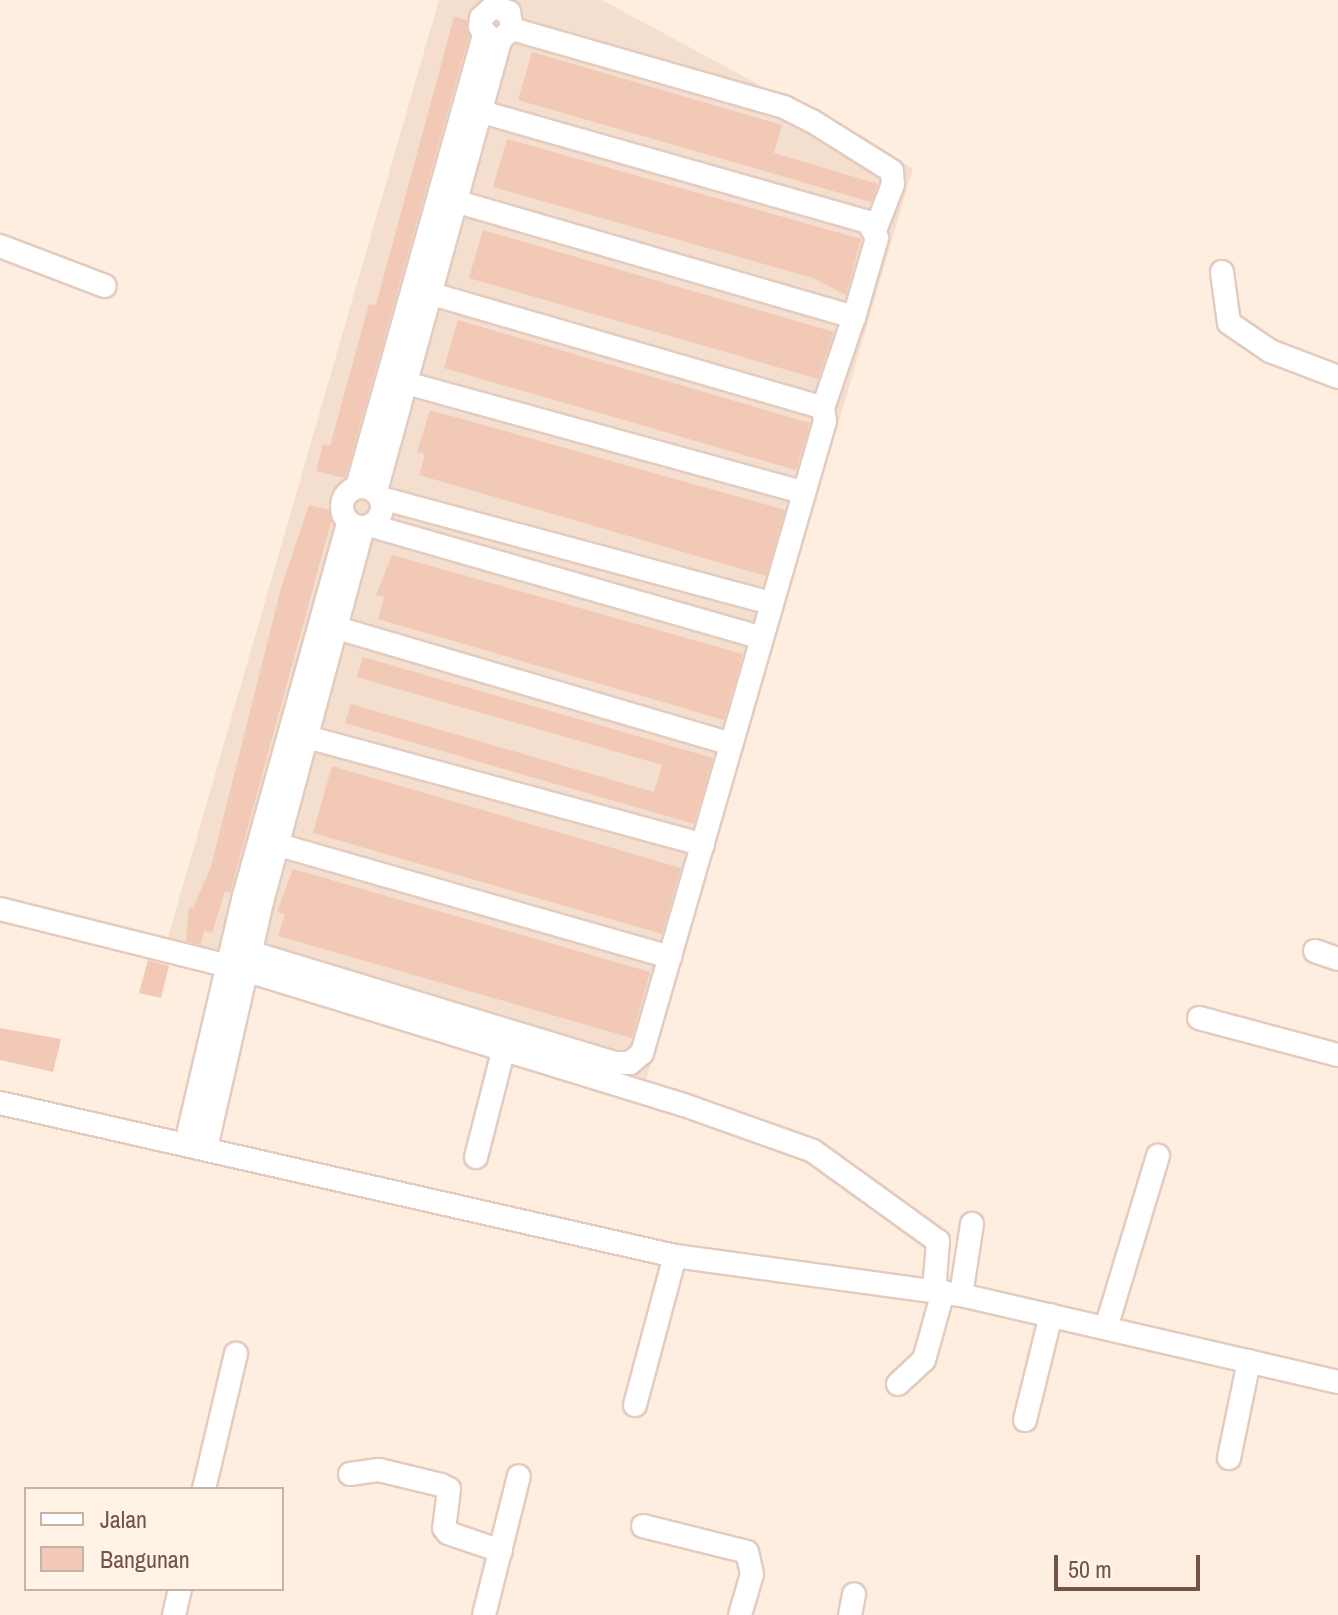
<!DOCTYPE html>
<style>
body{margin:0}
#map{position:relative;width:1338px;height:1615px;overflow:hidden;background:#fdeee0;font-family:"Archivo Narrow",sans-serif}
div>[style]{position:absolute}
.residential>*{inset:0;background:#f4dfce}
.building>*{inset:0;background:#f2c8b7}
.roads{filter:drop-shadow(2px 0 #e3cbbf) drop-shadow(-2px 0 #e3cbbf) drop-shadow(0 2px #e3cbbf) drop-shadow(0 -2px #e3cbbf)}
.minor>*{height:22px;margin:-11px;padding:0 11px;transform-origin:11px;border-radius:11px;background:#fff}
.minor>.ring{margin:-11px;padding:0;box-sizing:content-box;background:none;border:22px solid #fff;border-radius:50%}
span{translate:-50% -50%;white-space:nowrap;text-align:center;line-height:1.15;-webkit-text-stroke:7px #fff3e6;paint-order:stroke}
.legend{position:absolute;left:24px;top:1487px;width:260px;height:104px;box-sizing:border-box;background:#fff3e6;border:2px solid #c7b3a6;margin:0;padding:10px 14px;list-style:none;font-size:24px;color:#735247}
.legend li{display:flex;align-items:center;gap:16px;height:40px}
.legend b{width:40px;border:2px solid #c7b3a6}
.scale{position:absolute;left:1054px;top:1555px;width:146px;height:36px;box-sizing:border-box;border:4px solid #735247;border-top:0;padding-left:10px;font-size:24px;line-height:28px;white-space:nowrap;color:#735247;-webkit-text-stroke:6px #fff3e6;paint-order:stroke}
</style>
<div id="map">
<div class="residential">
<div style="clip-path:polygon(439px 0,602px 0,913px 168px,644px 1088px,166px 944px)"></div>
</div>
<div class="building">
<div style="clip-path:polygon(454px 17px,467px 20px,469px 36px,345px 478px,316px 471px,323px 444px,330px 446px,369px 304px,376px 305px)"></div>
<div style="clip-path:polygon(532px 52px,782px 125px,774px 153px,878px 184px,871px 202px,518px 100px)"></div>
<div style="clip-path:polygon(507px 139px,861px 239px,846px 295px,813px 278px,493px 187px)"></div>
<div style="clip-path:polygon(483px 230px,834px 332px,818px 379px,469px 278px)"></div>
<div style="clip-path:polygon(458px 320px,810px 423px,796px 470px,444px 368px)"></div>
<div style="clip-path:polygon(430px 410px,785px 510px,766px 576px,419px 475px,425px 454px,417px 452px)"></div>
<div style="clip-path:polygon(309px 505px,334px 511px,230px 893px,225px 891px,212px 933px,204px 931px,201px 945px,186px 941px,189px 907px,193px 908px,211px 867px,281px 588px)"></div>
<div style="clip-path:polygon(392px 555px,743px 654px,724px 720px,378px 619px,384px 597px,376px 595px)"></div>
<div style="clip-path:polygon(363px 657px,713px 758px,694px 824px,345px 723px,351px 704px,654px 792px,662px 765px,357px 677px)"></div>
<div style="clip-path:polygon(332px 766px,681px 868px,662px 934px,313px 833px)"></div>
<div style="clip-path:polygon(293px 869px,650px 972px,632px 1038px,278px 936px,285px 914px,277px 912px)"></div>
<div style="clip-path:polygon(148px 960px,169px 966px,161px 998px,139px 993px)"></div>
<div style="clip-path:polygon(0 1028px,61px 1039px,53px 1072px,0 1060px)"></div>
</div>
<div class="roads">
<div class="minor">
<div style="left:512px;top:29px;width:283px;rotate:16deg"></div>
<div style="left:784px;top:107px;width:31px;rotate:27deg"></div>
<div style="left:812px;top:121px;width:94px;rotate:32deg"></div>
<div style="left:892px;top:171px;width:13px;rotate:86deg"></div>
<div style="left:893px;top:184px;width:47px;rotate:111.1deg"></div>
<div style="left:482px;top:112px;width:401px;rotate:15.9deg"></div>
<div style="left:868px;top:222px;width:18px;rotate:61deg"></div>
<div style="left:877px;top:238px;width:82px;rotate:106.2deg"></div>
<div style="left:0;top:246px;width:112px;rotate:20.9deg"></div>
<div style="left:1222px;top:272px;width:51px;rotate:82.2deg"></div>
<div style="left:1229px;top:323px;width:50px;rotate:34.3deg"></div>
<div style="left:1270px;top:351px;width:73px;rotate:20.9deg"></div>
<div style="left:418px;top:290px;width:422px;rotate:16.2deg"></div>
<div style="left:406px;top:383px;width:413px;rotate:15.4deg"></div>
<div class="ring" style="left:342px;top:487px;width:18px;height:18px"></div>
<div style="left:357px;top:487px;width:470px;rotate:-74.3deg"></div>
<div style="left:376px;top:491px;width:468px;rotate:-74.6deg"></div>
<div style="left:500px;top:40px;width:16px;rotate:-43deg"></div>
<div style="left:512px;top:29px;width:17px;rotate:-100deg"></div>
<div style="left:509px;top:12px;width:17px;rotate:-163deg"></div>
<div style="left:493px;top:7px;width:16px;rotate:137deg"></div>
<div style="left:481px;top:18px;width:9px;rotate:96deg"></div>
<div style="left:480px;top:27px;width:16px;rotate:47deg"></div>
<div style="left:491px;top:39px;width:9px;rotate:6deg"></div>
<div style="left:381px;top:498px;width:403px;rotate:15.1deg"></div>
<div style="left:372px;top:526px;width:404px;rotate:16deg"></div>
<div style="left:337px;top:628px;width:411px;rotate:16.4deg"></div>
<div style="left:292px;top:733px;width:426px;rotate:15.2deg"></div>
<div style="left:279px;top:845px;width:407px;rotate:16deg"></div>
<div style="left:0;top:909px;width:256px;rotate:14deg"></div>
<div style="left:248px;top:971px;width:456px;rotate:17.1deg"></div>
<div style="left:684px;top:1105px;width:137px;rotate:19.6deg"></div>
<div style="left:813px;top:1151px;width:154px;rotate:35.8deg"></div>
<div style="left:938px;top:1241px;width:51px;rotate:94.5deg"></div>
<div style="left:233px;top:947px;width:400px;rotate:16.9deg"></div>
<div style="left:616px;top:1063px;width:14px"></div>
<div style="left:630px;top:1063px;width:16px;rotate:-40deg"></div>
<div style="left:642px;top:1053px;width:658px;rotate:-73.85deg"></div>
<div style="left:825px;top:421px;width:13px;rotate:-99deg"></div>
<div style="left:823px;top:408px;width:96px;rotate:-71.2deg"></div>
<div style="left:854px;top:317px;width:413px;rotate:-163.8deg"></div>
<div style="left:1315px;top:951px;width:24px;rotate:19deg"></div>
<div style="left:1199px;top:1018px;width:144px;rotate:14.9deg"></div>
<div style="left:0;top:1103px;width:692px;rotate:12.77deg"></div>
<div style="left:675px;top:1256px;width:289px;rotate:7.8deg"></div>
<div style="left:961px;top:1295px;width:387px;rotate:13deg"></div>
<div style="left:186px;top:1143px;width:254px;rotate:-76.8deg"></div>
<div style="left:244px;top:896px;width:387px;rotate:-74.4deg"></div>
<div style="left:206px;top:1148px;width:252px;rotate:-77.2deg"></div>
<div style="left:262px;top:902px;width:387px;rotate:-74.9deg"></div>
<div style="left:476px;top:1157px;width:108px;rotate:-75.6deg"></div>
<div style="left:961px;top:1295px;width:72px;rotate:-81.2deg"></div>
<div style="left:1106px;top:1328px;width:180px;rotate:-73.2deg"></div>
<div style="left:898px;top:1384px;width:35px;rotate:-43deg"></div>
<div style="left:924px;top:1360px;width:71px;rotate:-74.4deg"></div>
<div style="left:635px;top:1405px;width:154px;rotate:-75deg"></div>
<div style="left:1025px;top:1420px;width:108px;rotate:-76.1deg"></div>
<div style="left:1229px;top:1458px;width:99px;rotate:-78.3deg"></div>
<div style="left:350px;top:1474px;width:29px;rotate:-8deg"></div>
<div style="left:379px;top:1470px;width:64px;rotate:13.6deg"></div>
<div style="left:441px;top:1485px;width:9px;rotate:27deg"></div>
<div style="left:449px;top:1489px;width:39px;rotate:97deg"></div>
<div style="left:444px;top:1528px;width:6px;rotate:51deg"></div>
<div style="left:448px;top:1533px;width:56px;rotate:18.8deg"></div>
<div style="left:204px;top:1489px;width:139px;rotate:-76.7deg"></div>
<div style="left:643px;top:1526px;width:107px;rotate:14deg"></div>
<div style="left:747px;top:1552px;width:23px;rotate:77deg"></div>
<div style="left:752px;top:1574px;width:43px;rotate:106.3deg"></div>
<div style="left:174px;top:1615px;width:27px;rotate:-77deg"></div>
<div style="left:484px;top:1615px;width:143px;rotate:-75.9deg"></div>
<div style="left:850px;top:1615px;width:21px;rotate:-79deg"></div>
</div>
</div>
<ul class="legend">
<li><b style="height:10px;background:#fff"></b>Jalan</li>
<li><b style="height:22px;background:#f2c8b7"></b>Bangunan</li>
</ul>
<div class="scale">50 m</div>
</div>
